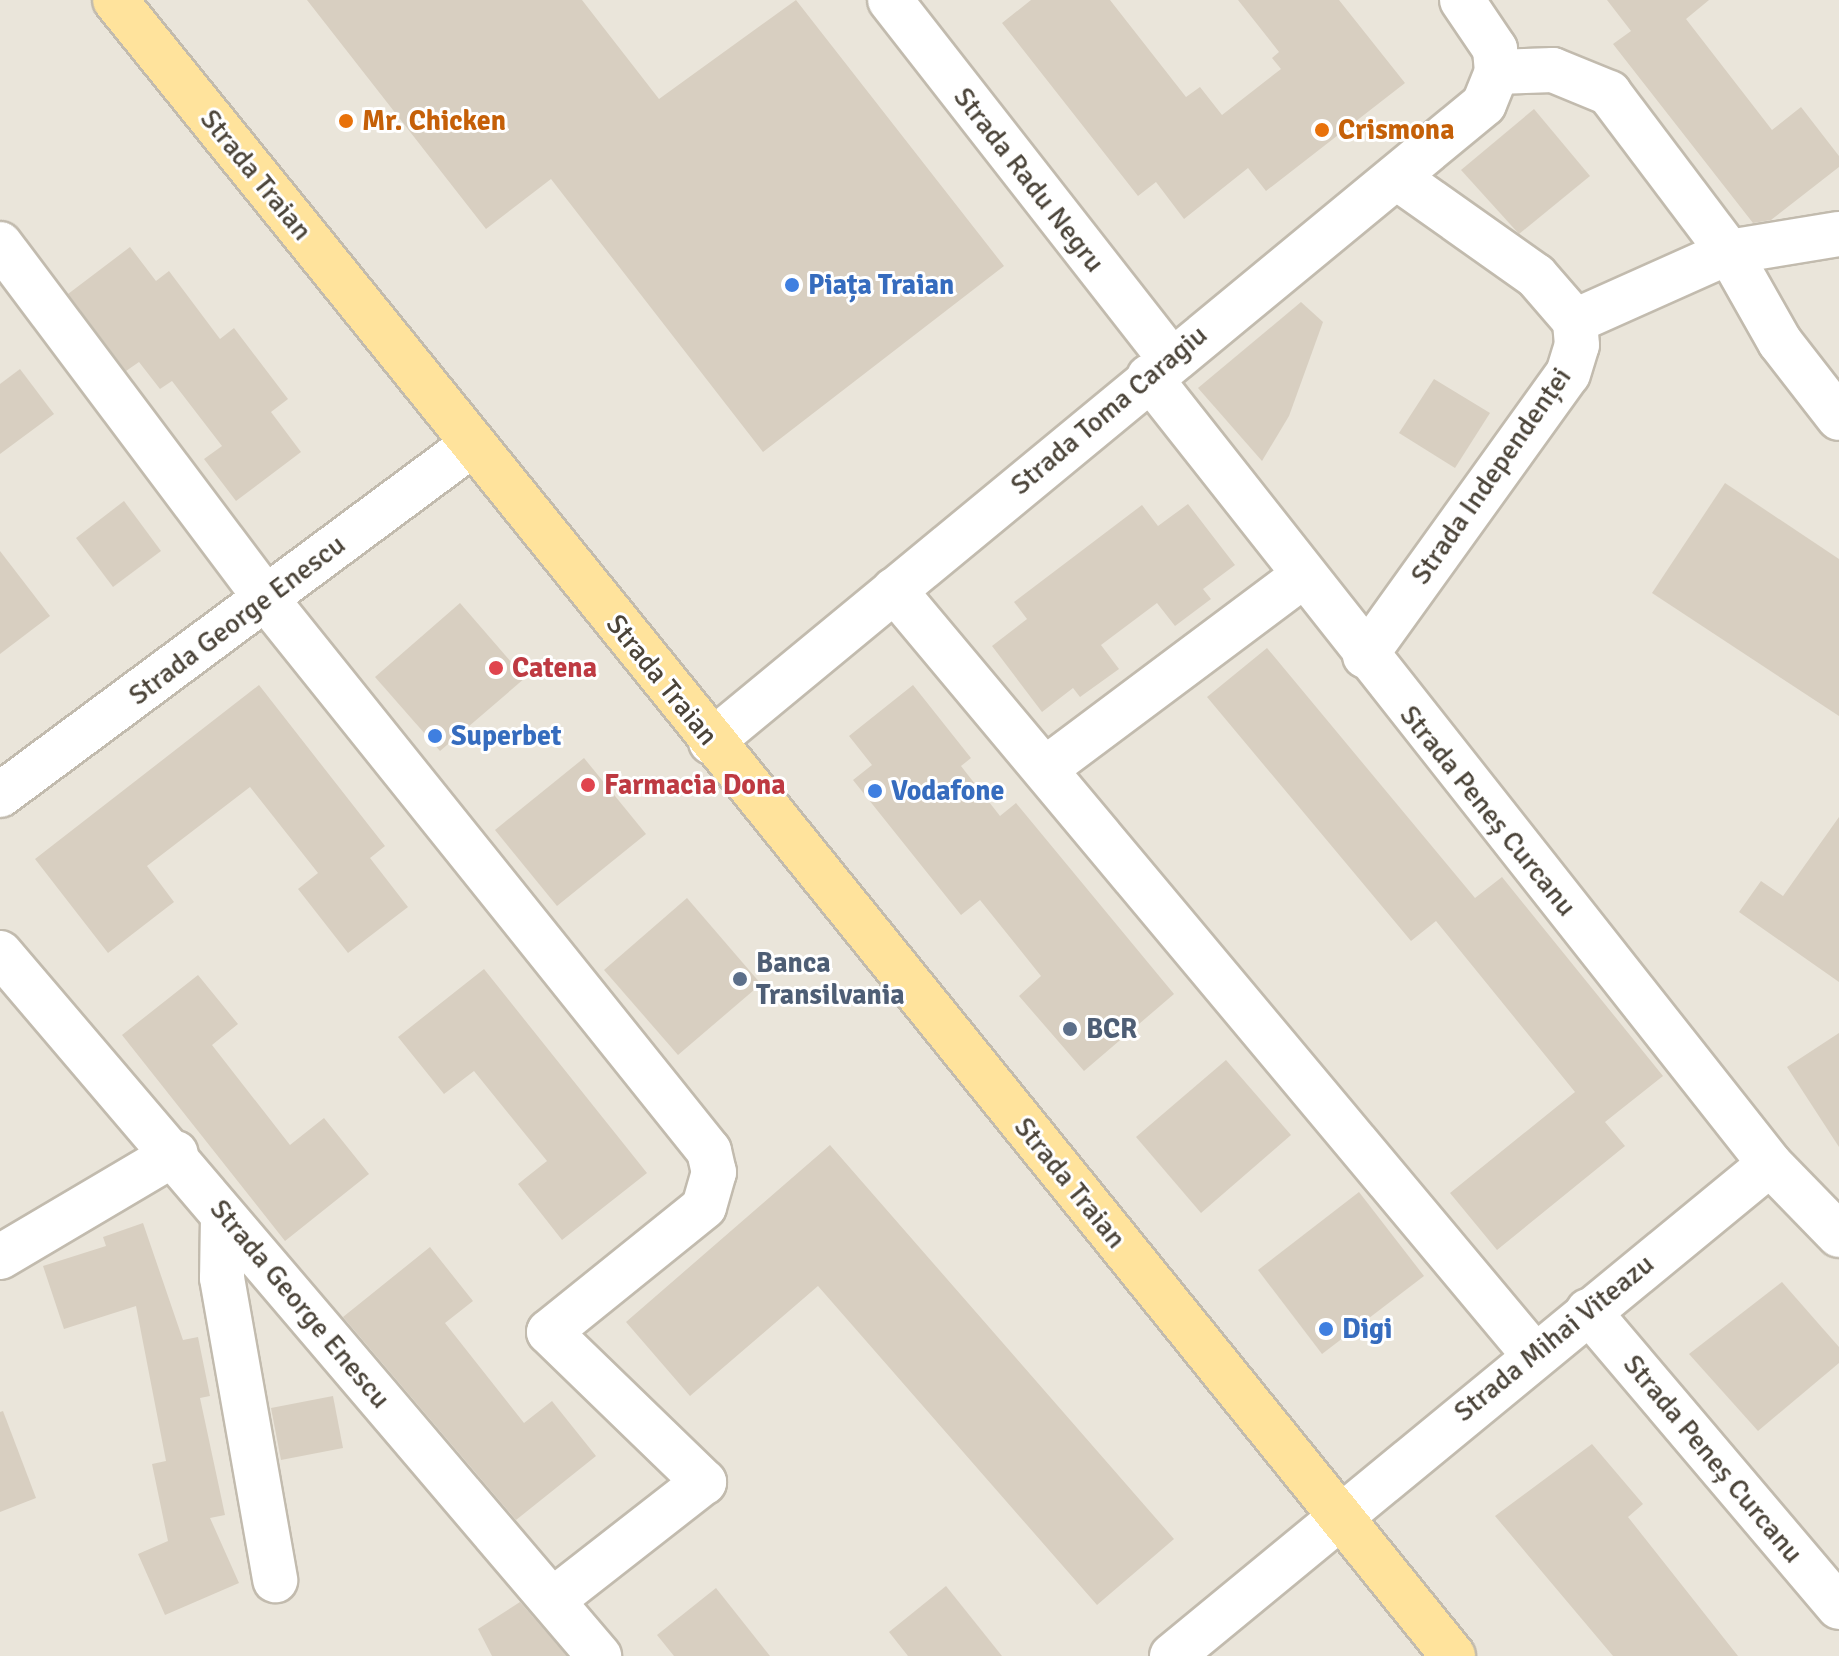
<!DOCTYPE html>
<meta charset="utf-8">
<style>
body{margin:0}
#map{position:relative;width:1839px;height:1656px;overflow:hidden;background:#f6f3ec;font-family:Signika,sans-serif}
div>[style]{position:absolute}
.residential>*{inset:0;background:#eae5da}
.building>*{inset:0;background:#d8cfc1}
.roads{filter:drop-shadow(2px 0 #c2bbae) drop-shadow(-2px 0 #c2bbae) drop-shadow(0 2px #c2bbae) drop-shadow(0 -2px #c2bbae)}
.minor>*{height:44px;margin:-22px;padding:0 22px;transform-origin:22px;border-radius:22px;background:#fff}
.major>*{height:44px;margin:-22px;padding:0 22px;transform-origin:22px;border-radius:22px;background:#ffe39c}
.dots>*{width:22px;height:22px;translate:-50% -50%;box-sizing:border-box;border:4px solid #fff;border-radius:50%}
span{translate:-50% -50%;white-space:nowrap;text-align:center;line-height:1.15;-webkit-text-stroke:6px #fff;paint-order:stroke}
.food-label{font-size:28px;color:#c56008;font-weight:700}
.left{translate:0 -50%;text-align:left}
.street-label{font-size:28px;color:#4b4439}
.shop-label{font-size:28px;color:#366cbe;font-weight:700}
.health-label{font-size:28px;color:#be3a42;font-weight:700}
.service-label{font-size:28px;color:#4e5e75;font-weight:700}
</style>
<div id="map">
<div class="residential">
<div style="clip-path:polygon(0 0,1839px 0,1839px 1656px,0 1656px)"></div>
</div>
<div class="building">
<div style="clip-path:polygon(307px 0,582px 0,659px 99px,796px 0,1004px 266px,763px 452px,551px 179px,486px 229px)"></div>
<div style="clip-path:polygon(1031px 0,1110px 0,1186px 97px,1200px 87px,1222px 115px,1281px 69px,1272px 58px,1279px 52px,1238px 0,1339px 0,1405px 83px,1266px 191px,1248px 168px,1184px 219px,1156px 182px,1138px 196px,1002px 23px)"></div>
<div style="clip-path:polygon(1607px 0,1709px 0,1686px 19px,1772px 130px,1801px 107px,1839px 156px,1839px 167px,1771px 220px,1753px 223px,1613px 44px,1631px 31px)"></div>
<div style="clip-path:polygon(1534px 109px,1590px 176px,1519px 234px,1461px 170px)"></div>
<div style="clip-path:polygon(130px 247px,156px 281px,169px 271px,220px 339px,234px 328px,288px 399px,271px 412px,301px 452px,236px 501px,204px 459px,222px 446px,172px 381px,160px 389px,139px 362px,126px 371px,68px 294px)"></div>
<div style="clip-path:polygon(1301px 302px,1323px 322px,1289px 416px,1262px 461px,1198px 388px)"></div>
<div style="clip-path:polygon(20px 369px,54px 414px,0 454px,0 384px)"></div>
<div style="clip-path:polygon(1434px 379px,1490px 413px,1455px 468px,1399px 433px)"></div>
<div style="clip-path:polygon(1725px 483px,1839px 559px,1839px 716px,1652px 593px)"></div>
<div style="clip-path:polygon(124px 501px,161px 551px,113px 587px,76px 538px)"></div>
<div style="clip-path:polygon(1188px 504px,1235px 565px,1203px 589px,1211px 599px,1175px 626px,1157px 603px,1101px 645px,1119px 669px,1080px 697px,1073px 688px,1042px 712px,992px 646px,1027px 619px,1014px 602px,1142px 505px,1158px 526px)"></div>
<div style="clip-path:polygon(0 551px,50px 616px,0 654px)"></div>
<div style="clip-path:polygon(460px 603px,525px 678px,440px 751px,375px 677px)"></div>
<div style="clip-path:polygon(1267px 648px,1475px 898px,1502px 877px,1663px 1076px,1605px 1122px,1625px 1146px,1497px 1250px,1450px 1193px,1575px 1092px,1436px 921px,1411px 941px,1207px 697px)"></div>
<div style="clip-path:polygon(259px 685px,385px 846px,370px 858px,408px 907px,348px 953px,298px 889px,318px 873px,250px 787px,147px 866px,174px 902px,108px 953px,35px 859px)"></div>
<div style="clip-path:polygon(913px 685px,971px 758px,961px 766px,1000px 816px,1016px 803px,1174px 994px,1084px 1071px,1019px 996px,1041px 976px,980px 900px,961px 915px,853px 780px,872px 765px,849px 736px)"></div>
<div style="clip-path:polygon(584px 758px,646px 834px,557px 906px,495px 830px)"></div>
<div style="clip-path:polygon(1839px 817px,1839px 982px,1739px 912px,1761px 881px,1783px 896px)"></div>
<div style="clip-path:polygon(687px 898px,761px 984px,678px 1055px,604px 970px)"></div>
<div style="clip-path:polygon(484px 969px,647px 1173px,562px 1240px,518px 1184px,547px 1161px,474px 1071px,444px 1094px,398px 1037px)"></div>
<div style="clip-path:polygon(198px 975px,238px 1024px,212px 1045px,290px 1145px,324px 1118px,369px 1174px,285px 1241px,122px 1035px)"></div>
<div style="clip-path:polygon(1839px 1033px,1839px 1147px,1787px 1067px)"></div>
<div style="clip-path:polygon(1226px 1060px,1291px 1135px,1201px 1213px,1136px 1137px)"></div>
<div style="clip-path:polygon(830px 1145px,1174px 1539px,1097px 1605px,818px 1286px,690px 1396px,626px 1322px)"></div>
<div style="clip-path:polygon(1359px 1192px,1424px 1276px,1322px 1354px,1258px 1270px)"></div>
<div style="clip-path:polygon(143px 1223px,183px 1340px,198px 1337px,210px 1396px,200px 1398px,225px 1515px,210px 1518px,239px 1583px,165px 1615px,138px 1554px,168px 1541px,152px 1464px,166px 1461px,136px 1306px,64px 1329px,43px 1266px,106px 1246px,103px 1237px)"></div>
<div style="clip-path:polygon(430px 1247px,473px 1301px,445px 1323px,524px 1423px,552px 1401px,596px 1456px,516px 1520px,343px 1317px)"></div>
<div style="clip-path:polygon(1782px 1282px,1839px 1347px,1839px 1363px,1758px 1431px,1689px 1354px)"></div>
<div style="clip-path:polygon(333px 1396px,343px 1448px,281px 1460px,271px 1408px)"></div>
<div style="clip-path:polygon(3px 1411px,36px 1498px,0 1512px,0 1412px)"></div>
<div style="clip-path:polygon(1592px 1444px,1643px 1504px,1628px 1517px,1738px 1656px,1613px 1656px,1495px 1516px)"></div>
<div style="clip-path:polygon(946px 1586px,1002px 1656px,908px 1656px,889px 1632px)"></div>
<div style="clip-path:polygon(716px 1588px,770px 1656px,674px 1656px,657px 1635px)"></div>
<div style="clip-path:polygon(520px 1602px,566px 1655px,566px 1656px,492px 1656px,478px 1629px)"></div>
</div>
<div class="roads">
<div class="minor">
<div style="left:890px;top:0;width:455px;rotate:52deg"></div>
<div style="left:1497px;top:72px;width:56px;rotate:-2deg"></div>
<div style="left:1553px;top:70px;width:61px;rotate:22.3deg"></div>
<div style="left:1609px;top:93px;width:199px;rotate:53deg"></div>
<div style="left:1729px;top:252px;width:103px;rotate:60.5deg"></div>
<div style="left:1780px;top:342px;width:96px;rotate:52.2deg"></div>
<div style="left:0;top:244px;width:445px;rotate:53.1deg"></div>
<div style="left:267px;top:600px;width:706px;rotate:51.26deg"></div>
<div style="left:709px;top:1151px;width:22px;rotate:77deg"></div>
<div style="left:714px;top:1172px;width:36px;rotate:106deg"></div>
<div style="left:704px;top:1207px;width:199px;rotate:141.1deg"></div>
<div style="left:549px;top:1332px;width:216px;rotate:44.1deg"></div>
<div style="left:704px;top:1482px;width:192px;rotate:142deg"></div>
<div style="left:1575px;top:321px;width:169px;rotate:-24.1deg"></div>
<div style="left:1729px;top:252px;width:111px;rotate:-9.3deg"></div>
<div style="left:1149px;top:377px;width:1003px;rotate:51.72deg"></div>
<div style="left:1770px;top:1164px;width:99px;rotate:45.8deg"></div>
<div style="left:894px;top:590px;width:997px;rotate:50.08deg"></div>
<div style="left:1365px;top:656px;width:347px;rotate:-54.3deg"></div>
<div style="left:1568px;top:374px;width:30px;rotate:-73deg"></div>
<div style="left:1577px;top:345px;width:24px;rotate:-95deg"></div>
<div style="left:1575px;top:321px;width:60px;rotate:-130.9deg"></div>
<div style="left:1536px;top:276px;width:171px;rotate:-144.7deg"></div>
<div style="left:711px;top:742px;width:1002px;rotate:-39.53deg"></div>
<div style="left:1484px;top:104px;width:35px;rotate:-68deg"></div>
<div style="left:1497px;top:72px;width:23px;rotate:-95deg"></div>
<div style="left:1495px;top:49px;width:59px;rotate:-124deg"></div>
<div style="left:1045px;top:769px;width:319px;rotate:-36.8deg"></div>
<div style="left:0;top:795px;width:589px;rotate:-36.58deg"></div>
<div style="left:0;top:953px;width:924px;rotate:49.57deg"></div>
<div style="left:223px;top:1217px;width:61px;rotate:90.9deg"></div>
<div style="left:222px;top:1278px;width:307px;rotate:80deg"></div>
<div style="left:0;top:1257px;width:204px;rotate:-30.6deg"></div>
<div style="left:1588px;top:1311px;width:388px;rotate:49.7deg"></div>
<div style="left:1172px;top:1656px;width:774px;rotate:-39.45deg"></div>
</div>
<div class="major">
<div style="left:115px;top:0;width:2129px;rotate:51.06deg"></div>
</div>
</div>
<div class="dots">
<div style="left:346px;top:121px;background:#e8710a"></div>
<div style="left:1322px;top:130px;background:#e8710a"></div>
<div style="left:792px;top:285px;background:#3f7fe0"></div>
<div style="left:496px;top:668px;background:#e0444e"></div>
<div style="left:435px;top:736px;background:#3f7fe0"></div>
<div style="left:588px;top:785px;background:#e0444e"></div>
<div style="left:875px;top:791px;background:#3f7fe0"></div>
<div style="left:740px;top:979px;background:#5c6f8a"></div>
<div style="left:1070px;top:1029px;background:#5c6f8a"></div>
<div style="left:1326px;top:1329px;background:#3f7fe0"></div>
</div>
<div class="food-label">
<span class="left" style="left:362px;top:121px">Mr. Chicken</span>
<span class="left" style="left:1338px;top:130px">Crismona</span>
</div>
<div class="street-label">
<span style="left:256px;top:175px;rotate:51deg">Strada Traian</span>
<span style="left:1029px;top:180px;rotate:52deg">Strada Radu Negru</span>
<span style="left:1109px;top:410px;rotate:-40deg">Strada Toma Caragiu</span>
<span style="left:1491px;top:476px;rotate:-55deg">Strada Independenței</span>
<span style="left:237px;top:620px;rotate:-37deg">Strada George Enescu</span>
<span style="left:662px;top:680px;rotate:51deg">Strada Traian</span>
<span style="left:1488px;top:811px;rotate:51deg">Strada Peneș Curcanu</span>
<span style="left:1070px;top:1183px;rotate:51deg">Strada Traian</span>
<span style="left:300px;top:1304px;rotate:50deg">Strada George Enescu</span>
<span style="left:1554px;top:1338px;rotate:-39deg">Strada Mihai Viteazu</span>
<span style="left:1713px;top:1459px;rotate:50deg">Strada Peneș Curcanu</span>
</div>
<div class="shop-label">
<span class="left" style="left:808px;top:285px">Piața Traian</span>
<span class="left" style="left:451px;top:736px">Superbet</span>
<span class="left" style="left:891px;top:791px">Vodafone</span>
<span class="left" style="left:1342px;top:1329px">Digi</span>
</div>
<div class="health-label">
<span class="left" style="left:512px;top:668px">Catena</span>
<span class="left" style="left:604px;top:785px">Farmacia Dona</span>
</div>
<div class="service-label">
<span class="left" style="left:756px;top:979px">Banca<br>Transilvania</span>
<span class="left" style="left:1086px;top:1029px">BCR</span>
</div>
</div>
